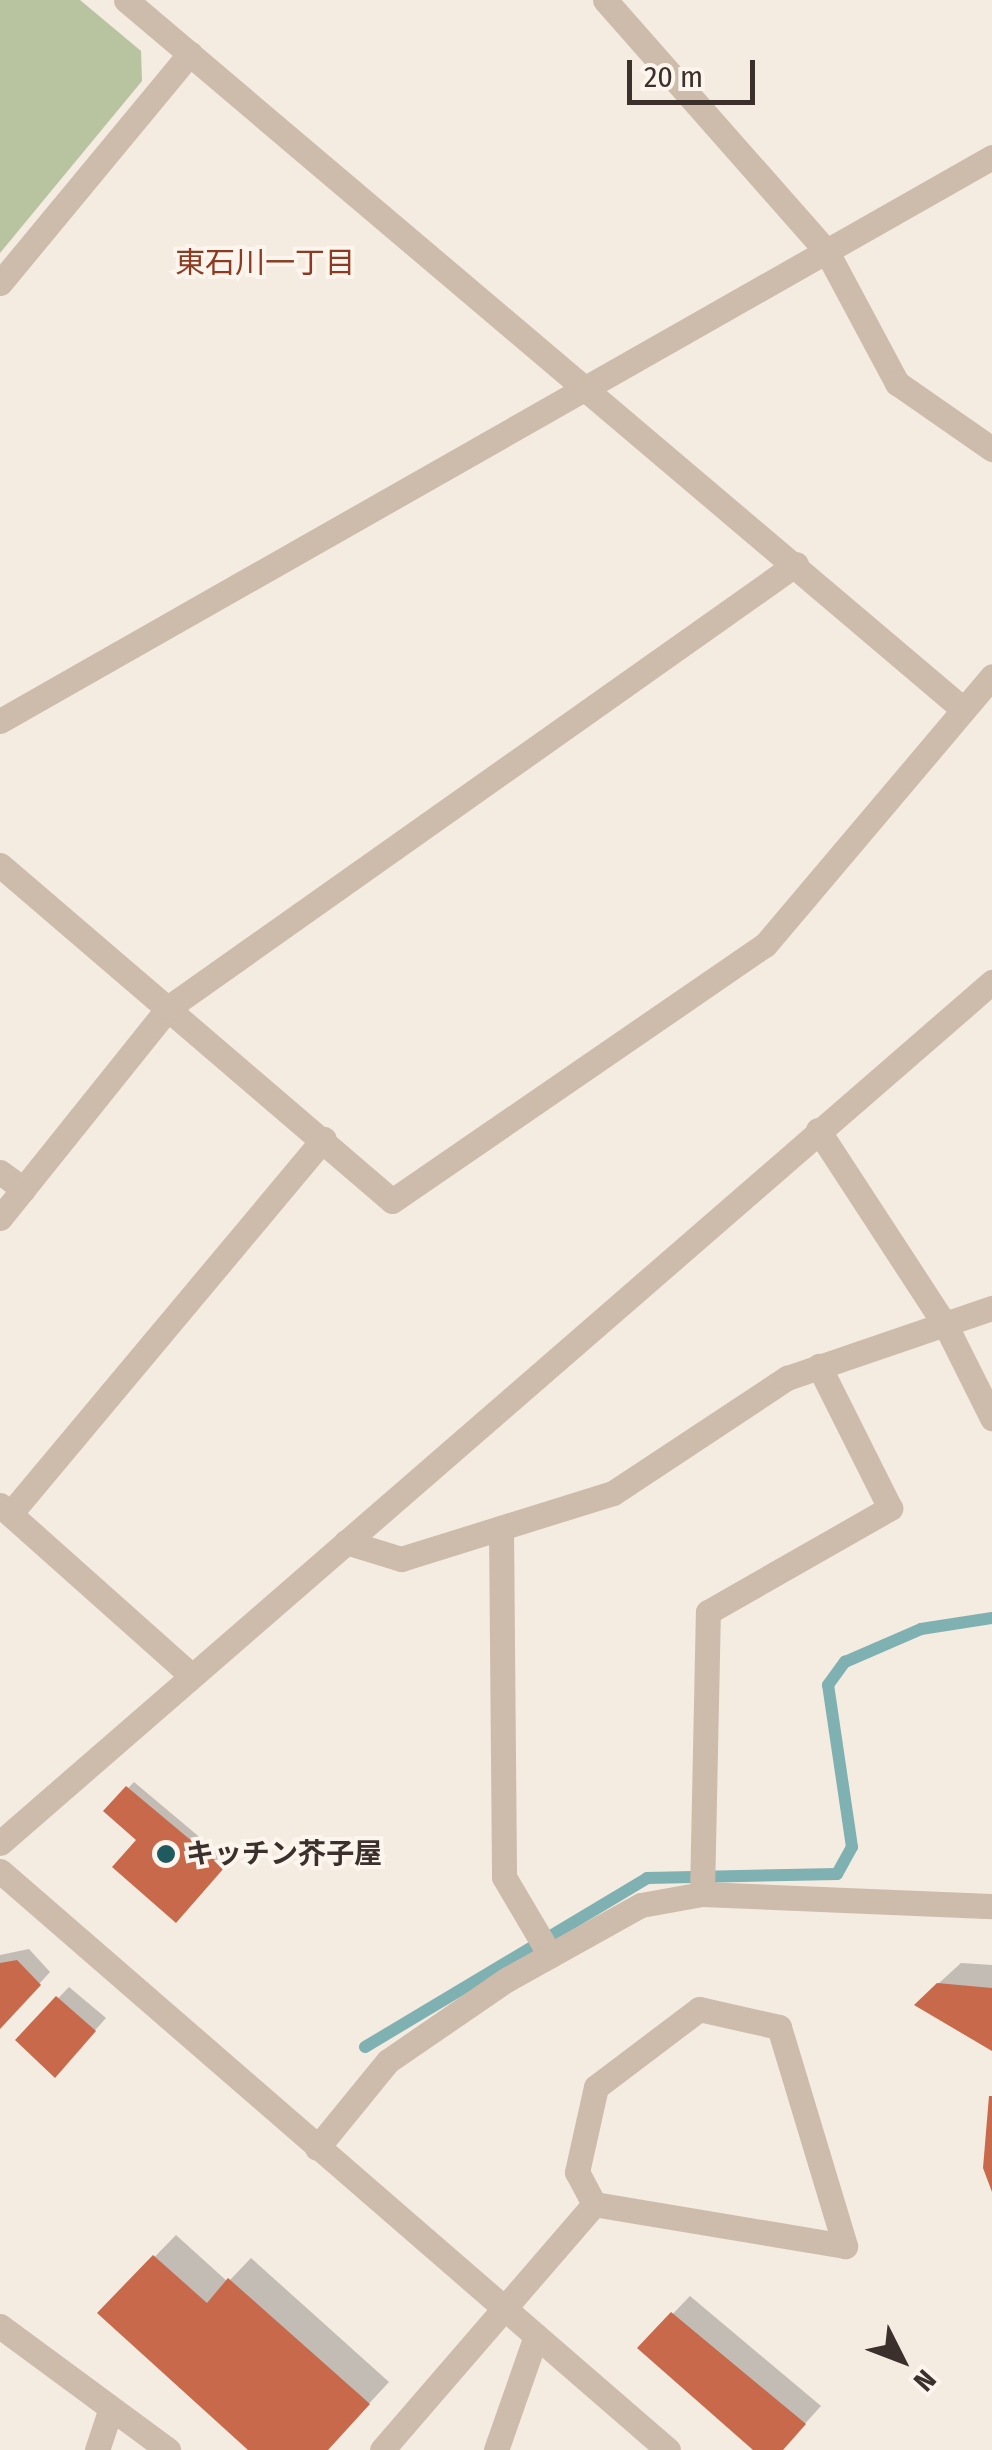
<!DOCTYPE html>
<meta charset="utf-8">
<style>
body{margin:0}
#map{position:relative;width:992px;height:2450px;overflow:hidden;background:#f4ebe1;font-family:"Fira Sans Condensed","Noto Sans JP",sans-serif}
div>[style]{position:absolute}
.green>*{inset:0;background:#b8c4a0}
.shadow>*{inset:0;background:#0003}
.stream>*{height:12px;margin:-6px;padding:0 6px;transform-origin:6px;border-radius:6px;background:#7fb0b2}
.building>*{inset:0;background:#c8694b}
.minor>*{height:25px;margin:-12.5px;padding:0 12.5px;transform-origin:12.5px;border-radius:12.5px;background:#cdbbac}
.tertiary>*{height:25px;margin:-12.5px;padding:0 12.5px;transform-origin:12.5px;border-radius:12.5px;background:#cdbbac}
.dots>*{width:28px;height:28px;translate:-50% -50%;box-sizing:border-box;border:5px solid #fbf5ee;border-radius:50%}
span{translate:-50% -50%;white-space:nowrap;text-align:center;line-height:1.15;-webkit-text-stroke:8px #fbf5ee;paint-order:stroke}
.poi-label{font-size:28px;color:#3b302b;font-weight:700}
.left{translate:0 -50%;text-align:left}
.neighbourhood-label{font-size:30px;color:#8c3b22}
.north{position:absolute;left:852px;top:2310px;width:100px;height:100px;-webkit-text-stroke:8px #fbf5ee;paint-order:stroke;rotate:132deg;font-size:28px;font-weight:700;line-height:40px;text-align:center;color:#3b302b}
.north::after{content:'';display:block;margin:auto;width:35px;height:45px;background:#3b302b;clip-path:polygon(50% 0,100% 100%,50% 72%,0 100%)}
.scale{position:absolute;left:627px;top:60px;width:128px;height:45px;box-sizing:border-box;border:5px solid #3b302b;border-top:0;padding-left:12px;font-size:30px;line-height:35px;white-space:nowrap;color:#3b302b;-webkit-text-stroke:8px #fbf5ee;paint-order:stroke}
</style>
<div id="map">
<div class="green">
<div style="clip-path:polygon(0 0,80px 0,141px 51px,142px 81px,0 253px)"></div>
</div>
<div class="shadow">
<div style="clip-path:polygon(134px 1782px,228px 1861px,176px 1919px,140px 1840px,106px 1811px)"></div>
<div style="clip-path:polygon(29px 1949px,50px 1972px,0 2027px,0 1955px)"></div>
<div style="clip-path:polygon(961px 1963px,992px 1965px,992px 2049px,938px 1984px)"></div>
<div style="clip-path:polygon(69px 1987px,106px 2018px,66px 2063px,18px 2040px)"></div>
<div style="clip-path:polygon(176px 2235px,228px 2282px,251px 2258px,389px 2382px,326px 2450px,252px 2450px,100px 2313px)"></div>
<div style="clip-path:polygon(690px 2296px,821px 2406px,781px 2450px,757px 2450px,640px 2348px)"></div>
</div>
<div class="stream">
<div style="left:365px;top:2047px;width:329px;rotate:-30.9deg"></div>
<div style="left:647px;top:1878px;width:190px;rotate:-1.2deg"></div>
<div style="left:837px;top:1874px;width:31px;rotate:-61deg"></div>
<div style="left:852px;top:1847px;width:164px;rotate:-98.4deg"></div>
<div style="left:828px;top:1685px;width:29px;rotate:-54deg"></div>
<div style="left:845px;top:1662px;width:83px;rotate:-23.5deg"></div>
<div style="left:921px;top:1629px;width:72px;rotate:-8.8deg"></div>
</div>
<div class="building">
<div style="clip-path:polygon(126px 1786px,224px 1868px,176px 1923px,112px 1867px,136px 1840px,103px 1811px)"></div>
<div style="clip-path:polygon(17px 1960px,41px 1985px,0 2029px,0 1963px)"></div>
<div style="clip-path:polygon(937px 1983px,992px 1988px,992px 2051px,914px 2005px)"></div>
<div style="clip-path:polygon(56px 1996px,96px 2031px,55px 2078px,15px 2040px)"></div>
<div style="clip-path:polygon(989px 2096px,992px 2096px,992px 2192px,983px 2168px)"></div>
<div style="clip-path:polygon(153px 2255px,207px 2303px,228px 2278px,370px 2404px,328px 2450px,248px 2450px,97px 2313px)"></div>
<div style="clip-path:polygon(671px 2312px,806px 2424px,783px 2450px,753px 2450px,637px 2348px)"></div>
</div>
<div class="minor">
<div style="left:605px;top:0;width:336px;rotate:48.6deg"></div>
<div style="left:827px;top:252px;width:149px;rotate:61.9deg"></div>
<div style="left:897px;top:383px;width:116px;rotate:34.8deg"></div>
<div style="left:0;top:283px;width:298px;rotate:-50.4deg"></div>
<div style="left:0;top:865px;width:516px;rotate:40.6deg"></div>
<div style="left:392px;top:1201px;width:452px;rotate:-34.5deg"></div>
<div style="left:765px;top:945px;width:352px;rotate:-49.8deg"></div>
<div style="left:818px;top:1130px;width:236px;rotate:56.9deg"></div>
<div style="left:947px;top:1328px;width:101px;rotate:63.4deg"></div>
<div style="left:0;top:1172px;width:29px;rotate:36deg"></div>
<div style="left:0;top:1218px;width:269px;rotate:-51.3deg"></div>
<div style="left:168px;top:1008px;width:769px;rotate:-35.26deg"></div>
<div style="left:0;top:1505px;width:257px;rotate:41.7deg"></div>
<div style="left:10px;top:1514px;width:489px;rotate:-50.1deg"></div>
<div style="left:501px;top:1528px;width:349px;rotate:89.5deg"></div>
<div style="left:504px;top:1877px;width:91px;rotate:59.5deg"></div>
<div style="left:346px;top:1542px;width:58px;rotate:17.2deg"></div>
<div style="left:401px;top:1559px;width:222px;rotate:-17.3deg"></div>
<div style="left:613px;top:1493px;width:209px;rotate:-33.5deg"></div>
<div style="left:787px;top:1378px;width:217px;rotate:-18.9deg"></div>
<div style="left:702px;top:1894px;width:282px;rotate:-88.8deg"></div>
<div style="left:708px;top:1612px;width:210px;rotate:-29.7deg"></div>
<div style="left:890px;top:1508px;width:159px;rotate:-116.6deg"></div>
<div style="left:317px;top:2148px;width:112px;rotate:-50.8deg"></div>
<div style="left:388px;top:2061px;width:143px;rotate:-34.5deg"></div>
<div style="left:506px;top:1980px;width:154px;rotate:-29.1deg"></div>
<div style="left:641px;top:1905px;width:62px;rotate:-10.2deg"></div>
<div style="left:702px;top:1894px;width:290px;rotate:2.4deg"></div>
<div style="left:0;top:2326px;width:209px;rotate:36.4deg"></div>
<div style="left:97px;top:2450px;width:41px;rotate:-71.6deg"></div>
<div style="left:382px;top:2450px;width:325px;rotate:-49.2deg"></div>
<div style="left:594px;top:2204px;width:36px;rotate:-118deg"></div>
<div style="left:577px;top:2172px;width:87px;rotate:-77.4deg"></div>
<div style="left:596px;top:2087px;width:129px;rotate:-37.1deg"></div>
<div style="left:699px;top:2009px;width:82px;rotate:12.7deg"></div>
<div style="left:779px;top:2027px;width:229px;rotate:73.2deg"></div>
<div style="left:845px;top:2246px;width:254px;rotate:-170.5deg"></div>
<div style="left:496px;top:2450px;width:121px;rotate:-70.7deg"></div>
</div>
<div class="tertiary">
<div style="left:126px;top:0;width:1097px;rotate:40.27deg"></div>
<div style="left:0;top:721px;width:1141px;rotate:-29.62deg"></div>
<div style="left:0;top:1843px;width:1314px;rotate:-40.96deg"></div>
<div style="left:0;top:1871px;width:884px;rotate:40.92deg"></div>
</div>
<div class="dots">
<div style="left:166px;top:1854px;background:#1f5a5e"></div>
</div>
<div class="poi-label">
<span class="left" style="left:186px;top:1854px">キッチン芥子屋</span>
</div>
<div class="neighbourhood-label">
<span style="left:265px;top:263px">東石川一丁目</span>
</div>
<div class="north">N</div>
<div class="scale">20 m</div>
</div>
